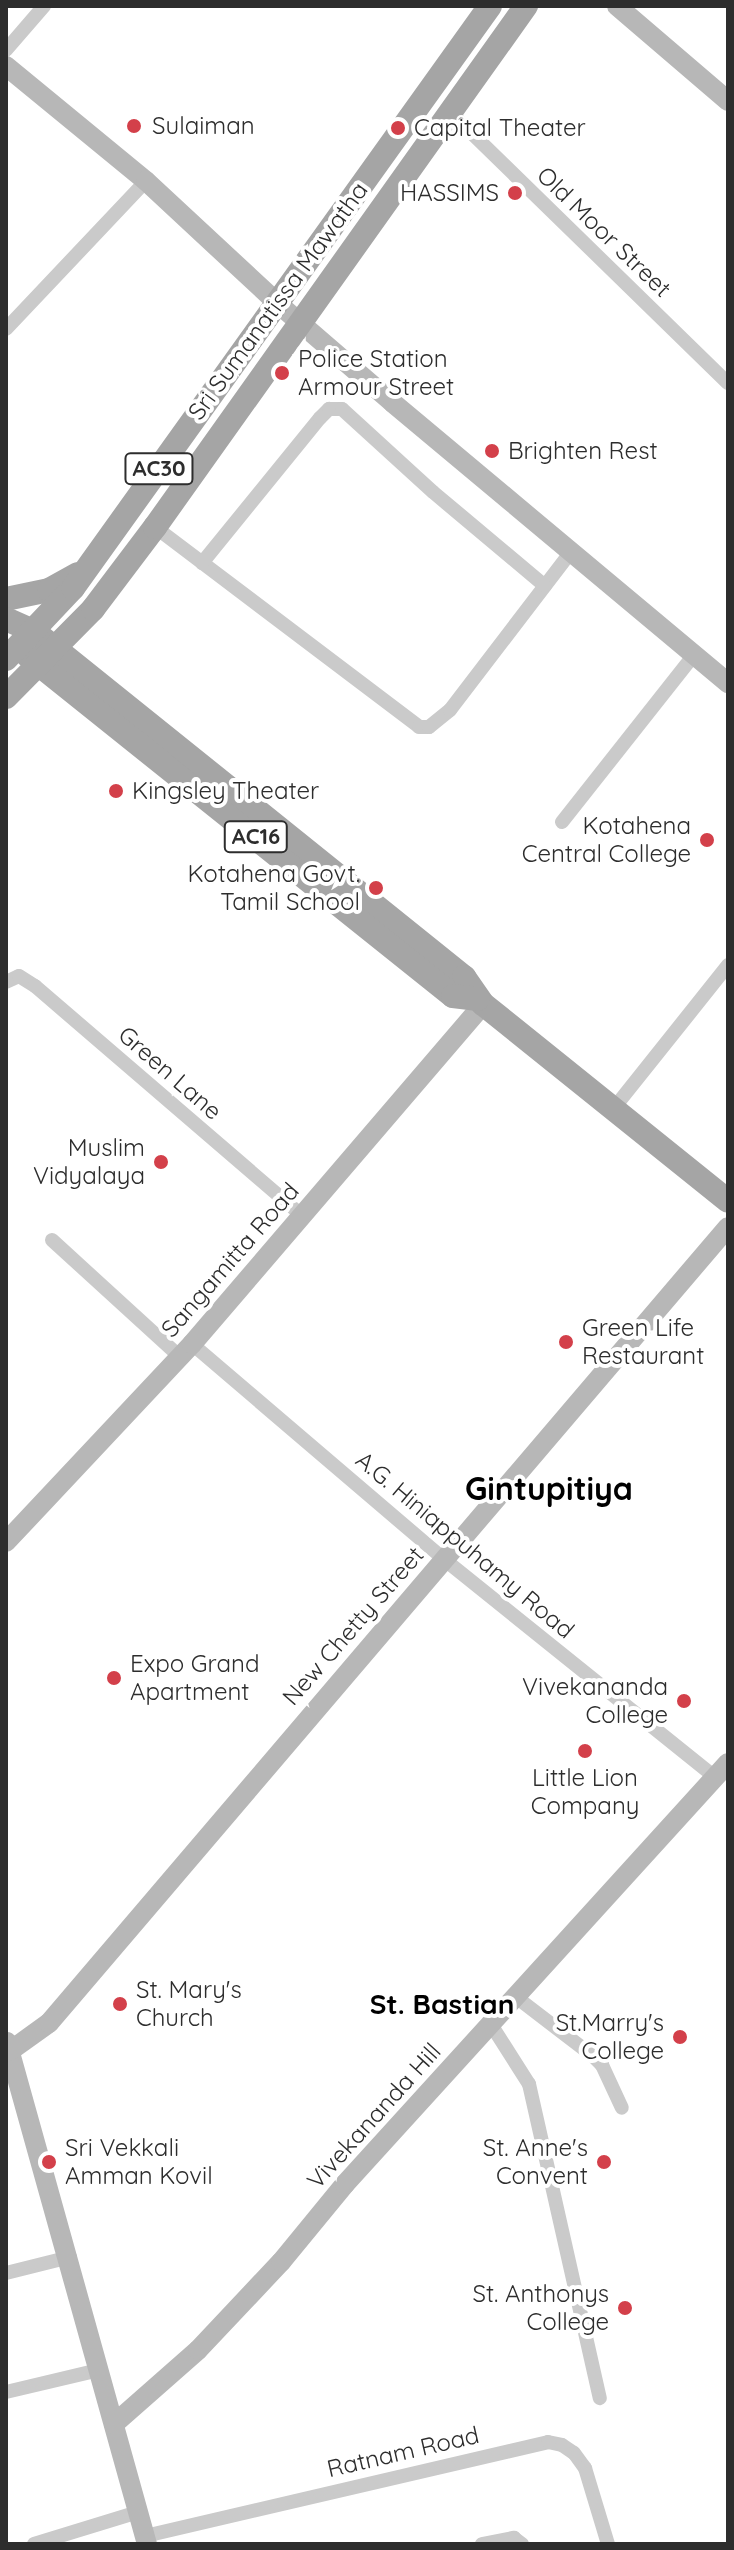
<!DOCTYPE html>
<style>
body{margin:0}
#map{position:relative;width:734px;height:2550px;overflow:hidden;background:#fff;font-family:Quicksand,sans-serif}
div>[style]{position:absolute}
.street>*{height:14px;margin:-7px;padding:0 7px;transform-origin:7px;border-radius:7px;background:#cacaca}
.secondary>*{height:20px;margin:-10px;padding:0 10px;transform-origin:10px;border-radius:10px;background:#b7b7b7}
.primary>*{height:24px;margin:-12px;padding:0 12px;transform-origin:12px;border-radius:12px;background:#a5a5a5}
.dots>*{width:22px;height:22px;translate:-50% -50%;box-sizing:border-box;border:4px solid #fff;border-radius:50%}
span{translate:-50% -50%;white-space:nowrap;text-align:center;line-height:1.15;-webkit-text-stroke:8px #fff;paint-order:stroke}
.shield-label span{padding:2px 6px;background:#fff;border:2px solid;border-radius:6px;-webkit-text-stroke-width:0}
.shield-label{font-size:22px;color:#2d2d2d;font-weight:700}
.poi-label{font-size:24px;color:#2d2d2d}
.left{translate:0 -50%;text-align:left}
.right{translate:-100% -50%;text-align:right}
.street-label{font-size:24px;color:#2d2d2d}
.quarter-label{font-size:28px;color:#000;font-weight:700}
.district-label{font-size:32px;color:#000;font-weight:700}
.frame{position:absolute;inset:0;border:8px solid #2d2d2d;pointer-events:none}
</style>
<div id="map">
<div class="street">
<div style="left:6px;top:50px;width:58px;rotate:-49.2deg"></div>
<div style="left:450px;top:112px;width:388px;rotate:44.3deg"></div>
<div style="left:6px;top:329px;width:204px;rotate:-46.6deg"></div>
<div style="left:155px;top:527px;width:331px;rotate:37.1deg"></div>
<div style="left:419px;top:727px;width:10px"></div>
<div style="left:429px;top:727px;width:27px;rotate:-39deg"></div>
<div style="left:450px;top:710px;width:199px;rotate:-52.6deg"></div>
<div style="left:202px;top:563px;width:187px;rotate:-50.9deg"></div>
<div style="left:320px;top:418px;width:13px;rotate:-45deg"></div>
<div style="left:329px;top:409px;width:13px"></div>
<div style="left:342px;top:409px;width:123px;rotate:42.4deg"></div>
<div style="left:433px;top:492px;width:146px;rotate:40deg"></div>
<div style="left:562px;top:822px;width:213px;rotate:-51.7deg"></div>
<div style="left:6px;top:982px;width:14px;rotate:-25deg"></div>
<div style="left:19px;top:976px;width:19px;rotate:32deg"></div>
<div style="left:35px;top:986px;width:352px;rotate:40.7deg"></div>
<div style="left:614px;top:1108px;width:183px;rotate:-51.4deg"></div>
<div style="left:52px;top:1240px;width:173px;rotate:42.4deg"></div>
<div style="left:192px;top:1344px;width:333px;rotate:40.5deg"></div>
<div style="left:445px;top:1560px;width:345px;rotate:38.8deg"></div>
<div style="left:516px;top:1997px;width:97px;rotate:37.5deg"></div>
<div style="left:593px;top:2056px;width:13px;rotate:45deg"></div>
<div style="left:602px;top:2065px;width:47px;rotate:65.1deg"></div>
<div style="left:492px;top:2026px;width:69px;rotate:57.5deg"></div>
<div style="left:529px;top:2084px;width:322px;rotate:77.3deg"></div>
<div style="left:6px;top:2273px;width:66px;rotate:-14deg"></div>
<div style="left:6px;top:2392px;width:96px;rotate:-13.3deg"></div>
<div style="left:145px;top:2536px;width:414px;rotate:-13.1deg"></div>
<div style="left:548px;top:2442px;width:14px;rotate:12deg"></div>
<div style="left:562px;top:2445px;width:14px;rotate:34deg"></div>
<div style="left:574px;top:2453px;width:19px;rotate:54deg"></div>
<div style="left:585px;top:2468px;width:79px;rotate:73.2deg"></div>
<div style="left:34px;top:2544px;width:109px;rotate:-17.1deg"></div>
<div style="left:482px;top:2544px;width:33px;rotate:-11deg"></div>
<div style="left:514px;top:2538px;width:10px;rotate:37deg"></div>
</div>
<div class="secondary">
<div style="left:617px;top:6px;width:146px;rotate:40.6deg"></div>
<div style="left:6px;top:66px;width:181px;rotate:39.4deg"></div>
<div style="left:146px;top:181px;width:178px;rotate:42.9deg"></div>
<div style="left:276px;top:302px;width:155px;rotate:40.8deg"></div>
<div style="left:393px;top:403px;width:437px;rotate:39.9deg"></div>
<div style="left:6px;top:1542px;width:272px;rotate:-46.8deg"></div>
<div style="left:192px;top:1344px;width:448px;rotate:-49.4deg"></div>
<div style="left:7px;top:2042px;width:521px;rotate:74.42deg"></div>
<div style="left:10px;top:2051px;width:48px;rotate:-35.7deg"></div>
<div style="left:49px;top:2023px;width:1046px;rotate:-49.54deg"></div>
<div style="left:114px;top:2424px;width:112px;rotate:-41.4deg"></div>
<div style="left:198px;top:2350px;width:121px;rotate:-46.7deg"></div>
<div style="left:281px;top:2262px;width:101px;rotate:-50.6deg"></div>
<div style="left:345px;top:2184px;width:569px;rotate:-47.71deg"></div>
</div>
<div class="primary">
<div style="left:6px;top:599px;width:44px;rotate:-11.8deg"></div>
<div style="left:49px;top:590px;width:33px;rotate:-29deg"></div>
<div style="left:6px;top:619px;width:32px;rotate:24deg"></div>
<div style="left:35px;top:632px;width:551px;rotate:38.81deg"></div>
<div style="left:464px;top:977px;width:33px;rotate:55deg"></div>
<div style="left:483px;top:1004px;width:314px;rotate:38.8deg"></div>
<div style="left:28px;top:656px;width:544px;rotate:38.66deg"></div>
<div style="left:453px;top:996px;width:25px;rotate:7deg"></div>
<div style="left:6px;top:659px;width:98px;rotate:-46.7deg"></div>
<div style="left:73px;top:588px;width:716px;rotate:-54.38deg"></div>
<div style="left:6px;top:697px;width:124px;rotate:-45.3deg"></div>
<div style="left:93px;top:609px;width:103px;rotate:-52.9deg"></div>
<div style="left:155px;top:527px;width:640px;rotate:-54.55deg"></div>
</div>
<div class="dots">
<div style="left:134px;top:126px;background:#d3404a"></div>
<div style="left:398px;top:128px;background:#d3404a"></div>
<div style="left:515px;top:193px;background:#d3404a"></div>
<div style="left:282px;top:373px;background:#d3404a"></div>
<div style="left:492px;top:451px;background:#d3404a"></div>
<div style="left:116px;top:791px;background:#d3404a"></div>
<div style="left:707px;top:840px;background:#d3404a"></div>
<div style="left:376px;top:888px;background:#d3404a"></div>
<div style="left:161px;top:1162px;background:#d3404a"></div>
<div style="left:566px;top:1342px;background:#d3404a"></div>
<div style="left:114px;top:1678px;background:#d3404a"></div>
<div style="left:684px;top:1701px;background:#d3404a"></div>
<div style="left:585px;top:1751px;background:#d3404a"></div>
<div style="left:120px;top:2004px;background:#d3404a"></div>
<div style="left:680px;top:2037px;background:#d3404a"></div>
<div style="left:49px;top:2162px;background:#d3404a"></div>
<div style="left:604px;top:2162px;background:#d3404a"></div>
<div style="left:625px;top:2308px;background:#d3404a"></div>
</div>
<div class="shield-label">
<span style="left:159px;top:469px">AC30</span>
<span style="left:256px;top:837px">AC16</span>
</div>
<div class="poi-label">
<span class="left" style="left:152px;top:126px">Sulaiman</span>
<span class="left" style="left:414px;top:128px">Capital Theater</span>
<span class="right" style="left:499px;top:193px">HASSIMS</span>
<span class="left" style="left:298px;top:373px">Police Station<br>Armour Street</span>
<span class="left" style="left:508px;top:451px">Brighten Rest</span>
<span class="left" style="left:132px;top:791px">Kingsley Theater</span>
<span class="right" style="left:691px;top:840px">Kotahena<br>Central College</span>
<span class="right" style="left:360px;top:888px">Kotahena Govt.<br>Tamil School</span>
<span class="right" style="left:145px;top:1162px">Muslim<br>Vidyalaya</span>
<span class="left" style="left:582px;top:1342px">Green Life<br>Restaurant</span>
<span class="left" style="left:130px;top:1678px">Expo Grand<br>Apartment</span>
<span class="right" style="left:668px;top:1701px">Vivekananda<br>College</span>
<span style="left:585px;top:1792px">Little Lion<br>Company</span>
<span class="left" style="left:136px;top:2004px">St. Mary's<br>Church</span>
<span class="right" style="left:664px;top:2037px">St.Marry's<br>College</span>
<span class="left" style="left:65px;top:2162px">Sri Vekkali<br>Amman Kovil</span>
<span class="right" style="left:588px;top:2162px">St. Anne's<br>Convent</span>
<span class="right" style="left:609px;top:2308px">St. Anthonys<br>College</span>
</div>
<div class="street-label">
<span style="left:604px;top:232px;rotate:44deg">Old Moor Street</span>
<span style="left:278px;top:301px;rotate:-54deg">Sri Sumanatissa Mawatha</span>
<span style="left:170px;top:1073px;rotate:41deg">Green Lane</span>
<span style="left:230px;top:1260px;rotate:-49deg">Sangamitta Road</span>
<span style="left:465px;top:1545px;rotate:40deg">A.G. Hiniappuhamy Road</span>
<span style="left:353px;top:1626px;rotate:-49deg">New Chetty Street</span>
<span style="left:374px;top:2116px;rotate:-48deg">Vivekananda Hill</span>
<span style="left:403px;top:2452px;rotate:-13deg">Ratnam Road</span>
</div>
<div class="quarter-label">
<span style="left:442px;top:2004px">St. Bastian</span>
</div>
<div class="district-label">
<span style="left:549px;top:1488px">Gintupitiya</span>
</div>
<div class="frame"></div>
</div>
